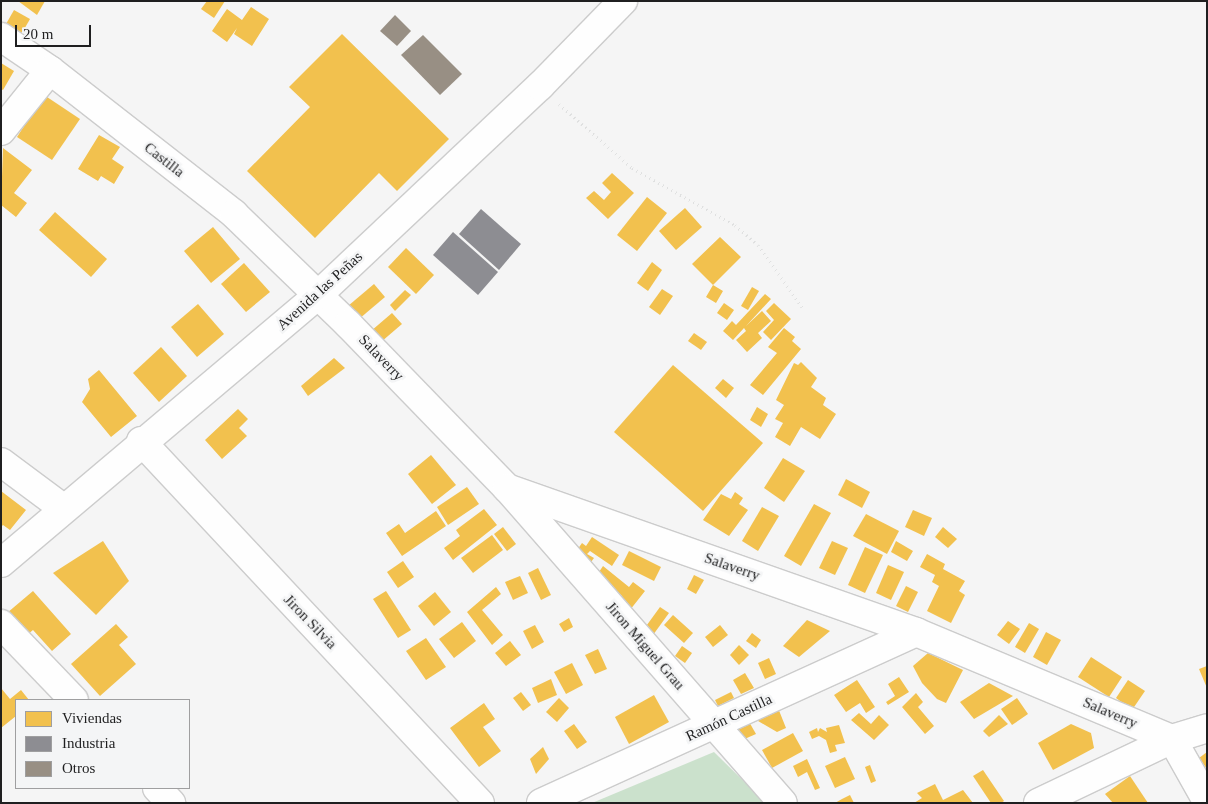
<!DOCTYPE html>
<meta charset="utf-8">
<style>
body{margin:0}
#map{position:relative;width:1208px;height:804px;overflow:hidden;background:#f5f5f5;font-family:Georgia,serif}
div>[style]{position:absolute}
.green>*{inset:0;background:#cbe1cc}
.homes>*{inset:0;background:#f2c14e}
.industry>*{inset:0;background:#8d8d92}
.building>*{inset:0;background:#988f84}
.path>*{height:3px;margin-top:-1.5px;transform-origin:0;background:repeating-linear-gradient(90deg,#dfe0e0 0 1px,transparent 0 5px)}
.roads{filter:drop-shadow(1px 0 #ccc) drop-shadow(-1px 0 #ccc) drop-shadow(0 1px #ccc) drop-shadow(0 -1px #ccc)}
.minor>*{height:28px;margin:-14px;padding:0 14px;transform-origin:14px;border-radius:14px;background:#fefefe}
span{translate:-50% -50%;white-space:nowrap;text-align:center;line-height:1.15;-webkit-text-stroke:5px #f4f5f6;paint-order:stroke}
.street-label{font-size:15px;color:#1f1f20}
.frame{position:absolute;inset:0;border:2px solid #1f1f20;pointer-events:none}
.legend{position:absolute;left:15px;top:699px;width:175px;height:90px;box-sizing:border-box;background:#f4f5f6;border:1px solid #9f9fa0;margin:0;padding:6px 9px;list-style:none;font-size:15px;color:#1f1f20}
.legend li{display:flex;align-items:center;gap:10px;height:25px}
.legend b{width:25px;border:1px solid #9f9fa0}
.scale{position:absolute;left:15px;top:25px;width:76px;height:22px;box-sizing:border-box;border:2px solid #1f1f20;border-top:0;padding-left:6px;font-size:15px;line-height:18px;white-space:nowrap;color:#1f1f20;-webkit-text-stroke:4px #f4f5f6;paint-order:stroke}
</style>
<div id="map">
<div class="green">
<div style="clip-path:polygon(714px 752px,766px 803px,592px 803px)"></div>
</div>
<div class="homes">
<div style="clip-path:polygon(18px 1px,45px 1px,37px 15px)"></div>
<div style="clip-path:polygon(207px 1px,225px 1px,214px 18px,201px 9px)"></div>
<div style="clip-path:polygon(251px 7px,269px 19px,252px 46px,234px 34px,237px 28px,227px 42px,212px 31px,227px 9px,242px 20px)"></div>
<div style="clip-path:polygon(14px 10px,30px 19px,22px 33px,6px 24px)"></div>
<div style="clip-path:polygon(342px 34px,449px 139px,397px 191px,379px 173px,315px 238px,247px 171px,310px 107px,289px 87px)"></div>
<div style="clip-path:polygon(1px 63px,14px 71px,3px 90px,1px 89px)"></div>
<div style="clip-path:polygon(44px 95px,80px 119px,52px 160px,17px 137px)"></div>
<div style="clip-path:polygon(99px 135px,120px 147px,112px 159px,124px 167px,114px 184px,101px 176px,98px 181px,78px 169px)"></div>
<div style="clip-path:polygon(3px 148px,32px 170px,14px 193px,27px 203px,16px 217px,1px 205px)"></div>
<div style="clip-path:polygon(612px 173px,634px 193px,608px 219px,586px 198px,594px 191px,604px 200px,611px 192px,602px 183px)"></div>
<div style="clip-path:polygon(647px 197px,667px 213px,637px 251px,617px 235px)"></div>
<div style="clip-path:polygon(685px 208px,702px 227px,676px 250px,659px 231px)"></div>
<div style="clip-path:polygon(55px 212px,107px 259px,91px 277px,39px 230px)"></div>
<div style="clip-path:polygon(213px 227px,240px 259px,211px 283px,184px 251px)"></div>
<div style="clip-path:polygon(720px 237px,741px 257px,713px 285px,723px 291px,716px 303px,706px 297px,713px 285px,692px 264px)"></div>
<div style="clip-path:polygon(406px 248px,434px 275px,416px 294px,388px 267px)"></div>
<div style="clip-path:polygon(652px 262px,662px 270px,648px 291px,637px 283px)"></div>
<div style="clip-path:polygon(244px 263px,270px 292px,246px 312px,221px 284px)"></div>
<div style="clip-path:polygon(374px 284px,385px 297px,359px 319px,348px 306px)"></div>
<div style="clip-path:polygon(752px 287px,759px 291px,748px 310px,741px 306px)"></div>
<div style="clip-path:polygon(662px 289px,673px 296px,660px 315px,649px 307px)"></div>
<div style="clip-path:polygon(405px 290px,411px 295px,395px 311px,390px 305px)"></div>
<div style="clip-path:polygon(765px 294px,771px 299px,746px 326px,762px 311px,771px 321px,758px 333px,762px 338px,747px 352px,736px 340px,746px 331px,744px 328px,733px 340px,723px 331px,732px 321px,736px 325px)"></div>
<div style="clip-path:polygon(724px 303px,734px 310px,727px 320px,717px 313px)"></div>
<div style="clip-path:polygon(774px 303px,791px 319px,771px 340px,763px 332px,774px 320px,766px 311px)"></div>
<div style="clip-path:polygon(198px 304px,224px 334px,197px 357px,171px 327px)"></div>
<div style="clip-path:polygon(392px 313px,402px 324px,381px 342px,371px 331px)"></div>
<div style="clip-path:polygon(784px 328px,795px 337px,792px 341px,801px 349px,763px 395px,750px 385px,777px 353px,768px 347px)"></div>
<div style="clip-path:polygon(694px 333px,707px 342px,701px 350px,688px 341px)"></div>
<div style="clip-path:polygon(161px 347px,187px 376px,159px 402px,133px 373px)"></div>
<div style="clip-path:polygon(334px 358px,345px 368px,308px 396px,301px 386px)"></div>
<div style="clip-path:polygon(801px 362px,817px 378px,811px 387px,826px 398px,823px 405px,836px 414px,820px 439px,801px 427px,790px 446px,775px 437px,783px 423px,775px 419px,784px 405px,776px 400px,794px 363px,798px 365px)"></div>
<div style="clip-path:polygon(673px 365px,763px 443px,703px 511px,614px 432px)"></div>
<div style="clip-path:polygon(99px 370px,137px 416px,111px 437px,82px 402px,90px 389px,88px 379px)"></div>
<div style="clip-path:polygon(723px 379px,734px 388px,726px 398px,715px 388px)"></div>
<div style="clip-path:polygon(757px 407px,768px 414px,761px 427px,750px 420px)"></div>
<div style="clip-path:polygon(238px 409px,248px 419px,239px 428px,247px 436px,222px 459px,205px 440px)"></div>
<div style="clip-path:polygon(431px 455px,456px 485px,432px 504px,408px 474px)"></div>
<div style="clip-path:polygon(783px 458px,805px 471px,784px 502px,764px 488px)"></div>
<div style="clip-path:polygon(846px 479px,870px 492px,862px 508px,838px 495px)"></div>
<div style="clip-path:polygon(467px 487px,479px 504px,448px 525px,437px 507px)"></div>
<div style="clip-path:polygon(1px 491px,26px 510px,10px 530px,3px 525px,1px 527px)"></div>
<div style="clip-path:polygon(735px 492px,743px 498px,739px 504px,748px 510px,729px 536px,703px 520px,721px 494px,731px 499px)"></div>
<div style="clip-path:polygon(814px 504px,831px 513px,801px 566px,784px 556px)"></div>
<div style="clip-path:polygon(762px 507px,779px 516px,758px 551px,742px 541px)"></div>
<div style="clip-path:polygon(484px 509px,497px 525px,453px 560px,444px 548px,460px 536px,456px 530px)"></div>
<div style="clip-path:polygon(913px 510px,932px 518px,924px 536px,905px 527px)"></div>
<div style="clip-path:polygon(436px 511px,446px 526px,402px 556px,386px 533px,399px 524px,405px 533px)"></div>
<div style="clip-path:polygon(866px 514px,899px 531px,887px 554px,853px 536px)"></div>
<div style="clip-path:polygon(503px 527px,516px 544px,507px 551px,494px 534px)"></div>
<div style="clip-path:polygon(943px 527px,957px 539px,948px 548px,935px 537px)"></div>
<div style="clip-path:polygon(492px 535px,503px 550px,473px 573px,461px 558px)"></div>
<div style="clip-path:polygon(592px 537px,619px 555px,612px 566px,590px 551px,587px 554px,594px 558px,588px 566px,573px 556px,582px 543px,586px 546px)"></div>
<div style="clip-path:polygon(103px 541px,129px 581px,96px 615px,53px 573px)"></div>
<div style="clip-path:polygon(832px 541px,848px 548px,835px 575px,819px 568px)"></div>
<div style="clip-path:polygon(896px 541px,913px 551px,907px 561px,891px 552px)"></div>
<div style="clip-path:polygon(865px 547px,883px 555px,865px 593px,848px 585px)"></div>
<div style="clip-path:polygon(629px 551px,661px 567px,654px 581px,622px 565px)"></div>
<div style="clip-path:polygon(927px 554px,945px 564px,943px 569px,965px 581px,959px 591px,965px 595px,951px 623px,927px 611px,939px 586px,932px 582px,935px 575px,920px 567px)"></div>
<div style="clip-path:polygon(403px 561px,414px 577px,398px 588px,387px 572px)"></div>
<div style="clip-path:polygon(888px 565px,904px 572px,891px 600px,876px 593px)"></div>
<div style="clip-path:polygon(603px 566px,629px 587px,633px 582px,645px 591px,630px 610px,619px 601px,622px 596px,602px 580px,604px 577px,599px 572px)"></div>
<div style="clip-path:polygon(538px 568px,551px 595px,541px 600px,528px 573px)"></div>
<div style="clip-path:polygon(694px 575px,704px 580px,696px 594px,687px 589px)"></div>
<div style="clip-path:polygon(520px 576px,528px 593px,513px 600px,505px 582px)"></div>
<div style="clip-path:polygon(906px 586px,918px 592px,908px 612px,896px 606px)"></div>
<div style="clip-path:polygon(496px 587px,501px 594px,482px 610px,503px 635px,492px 645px,467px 612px)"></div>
<div style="clip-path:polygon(33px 591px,71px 634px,52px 651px,33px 630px,27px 635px,7px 613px)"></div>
<div style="clip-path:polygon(386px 591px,411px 630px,398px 638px,373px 599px)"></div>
<div style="clip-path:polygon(435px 592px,451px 612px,434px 626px,418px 606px)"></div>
<div style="clip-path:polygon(660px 607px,669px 613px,653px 635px,644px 629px)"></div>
<div style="clip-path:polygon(673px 615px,693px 633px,684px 643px,664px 625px)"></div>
<div style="clip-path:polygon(569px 618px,573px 627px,564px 632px,559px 624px)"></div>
<div style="clip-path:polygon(807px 620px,830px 631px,799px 657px,783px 646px)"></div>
<div style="clip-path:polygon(1008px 621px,1020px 629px,1009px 644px,997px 635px)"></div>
<div style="clip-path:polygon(462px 622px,476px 641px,454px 658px,439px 639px)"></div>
<div style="clip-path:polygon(1029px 623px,1039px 629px,1025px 653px,1015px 647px)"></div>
<div style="clip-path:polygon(116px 624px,128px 637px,119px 645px,136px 664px,100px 696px,71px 664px)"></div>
<div style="clip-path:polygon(535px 625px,544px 642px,532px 649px,523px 631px)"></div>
<div style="clip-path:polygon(720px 625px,728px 635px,713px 647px,705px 637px)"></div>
<div style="clip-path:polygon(1046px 632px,1061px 640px,1047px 665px,1033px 657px)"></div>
<div style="clip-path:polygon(752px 633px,761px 640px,756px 648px,746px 641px)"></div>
<div style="clip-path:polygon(426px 638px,446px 667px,426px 680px,406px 651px)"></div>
<div style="clip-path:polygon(510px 641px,521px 655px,506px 666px,495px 653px)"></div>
<div style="clip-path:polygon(739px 645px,749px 655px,739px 665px,730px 655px)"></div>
<div style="clip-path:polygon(682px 646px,692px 653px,685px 663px,675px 656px)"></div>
<div style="clip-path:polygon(598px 649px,607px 669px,595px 674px,585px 655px)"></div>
<div style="clip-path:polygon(928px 653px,963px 670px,946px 703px,937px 699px,922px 683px,913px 666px)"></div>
<div style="clip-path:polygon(1091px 657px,1122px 677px,1109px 697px,1078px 677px)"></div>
<div style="clip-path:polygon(769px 658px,776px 674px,765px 679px,758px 663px)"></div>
<div style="clip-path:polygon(572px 663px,583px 685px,566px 694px,554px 672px)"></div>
<div style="clip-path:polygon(1207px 666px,1207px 688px,1199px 669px)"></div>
<div style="clip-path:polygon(745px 673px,754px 688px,741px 694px,733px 680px)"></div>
<div style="clip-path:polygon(899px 677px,909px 692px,888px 705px,886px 702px,895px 696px,888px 684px)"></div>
<div style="clip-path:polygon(551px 679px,557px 695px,538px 703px,532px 688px)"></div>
<div style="clip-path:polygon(857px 680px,875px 707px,866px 713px,860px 703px,846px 712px,834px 695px)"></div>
<div style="clip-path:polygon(1128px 680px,1145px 691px,1132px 710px,1116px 698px)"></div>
<div style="clip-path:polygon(989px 683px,1013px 696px,974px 719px,960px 702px)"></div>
<div style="clip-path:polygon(1px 688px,10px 699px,21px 690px,29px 700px,16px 700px,16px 716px,1px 728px)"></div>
<div style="clip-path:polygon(521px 692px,531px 705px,523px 711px,513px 698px)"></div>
<div style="clip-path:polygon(731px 692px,734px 698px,718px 706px,715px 700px)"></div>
<div style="clip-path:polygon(916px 693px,923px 702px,918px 707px,934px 726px,925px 734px,902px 707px)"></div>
<div style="clip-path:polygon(654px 695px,669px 722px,629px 744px,615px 717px)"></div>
<div style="clip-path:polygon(559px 698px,569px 708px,557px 722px,546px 712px)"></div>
<div style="clip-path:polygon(1017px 698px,1028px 714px,1012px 725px,1001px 709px)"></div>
<div style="clip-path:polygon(484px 703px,495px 719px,483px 727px,501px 751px,479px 767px,450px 728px)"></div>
<div style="clip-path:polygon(778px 708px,786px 728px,777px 732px,753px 718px)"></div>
<div style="clip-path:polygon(859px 713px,871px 724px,879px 715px,889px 725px,874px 740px,851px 720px)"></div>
<div style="clip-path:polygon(999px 715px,1008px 724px,989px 737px,983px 731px)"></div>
<div style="clip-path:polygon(748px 720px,756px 734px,740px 741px,730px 729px)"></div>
<div style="clip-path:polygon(574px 724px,587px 742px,577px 749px,564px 731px)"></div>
<div style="clip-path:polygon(1071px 724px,1091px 733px,1094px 748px,1053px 770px,1038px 743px)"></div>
<div style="clip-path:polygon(839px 725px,845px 743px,835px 745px,837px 751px,830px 753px,826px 740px,819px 736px,812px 739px,809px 732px,817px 728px,818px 732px,820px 728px,827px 732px,826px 728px)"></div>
<div style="clip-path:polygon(793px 733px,803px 751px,772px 768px,762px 750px)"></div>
<div style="clip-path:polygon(543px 747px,549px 759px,536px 774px,530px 759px)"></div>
<div style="clip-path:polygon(1207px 752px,1207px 769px,1199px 758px)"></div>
<div style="clip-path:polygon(845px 757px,855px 779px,835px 788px,825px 766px)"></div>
<div style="clip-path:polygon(807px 759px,820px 788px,815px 790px,807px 772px,798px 777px,793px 766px)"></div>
<div style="clip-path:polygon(870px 765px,876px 781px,871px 783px,865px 767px)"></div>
<div style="clip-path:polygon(983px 770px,1004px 801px,1001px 803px,991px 803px,973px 776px)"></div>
<div style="clip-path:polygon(1130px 776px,1148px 803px,1113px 803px,1105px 794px)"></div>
<div style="clip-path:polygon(935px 784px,943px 800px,963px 790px,973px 803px,914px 803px,922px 798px,917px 793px)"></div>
<div style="clip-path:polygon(850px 795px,854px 803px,835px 803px,842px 799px)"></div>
</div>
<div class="industry">
<div style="clip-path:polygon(481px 209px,521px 244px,499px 270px,459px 234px)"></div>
<div style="clip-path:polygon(453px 232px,498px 272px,478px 295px,433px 255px)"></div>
</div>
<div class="building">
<div style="clip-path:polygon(395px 15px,411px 31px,397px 46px,380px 31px)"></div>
<div style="clip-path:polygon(423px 35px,462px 74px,440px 95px,401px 55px)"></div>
</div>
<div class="path">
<div style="left:559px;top:104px;width:97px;rotate:41.2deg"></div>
<div style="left:632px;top:168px;width:118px;rotate:29deg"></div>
<div style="left:735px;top:225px;width:30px;rotate:41deg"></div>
<div style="left:758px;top:245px;width:76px;rotate:54.6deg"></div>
</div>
<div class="roads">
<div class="minor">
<div style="left:1px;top:37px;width:59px;rotate:34deg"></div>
<div style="left:50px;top:70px;width:234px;rotate:38deg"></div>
<div style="left:234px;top:214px;width:158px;rotate:44deg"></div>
<div style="left:348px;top:324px;width:228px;rotate:45.9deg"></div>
<div style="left:507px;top:488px;width:434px;rotate:19.4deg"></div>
<div style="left:916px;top:632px;width:277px;rotate:22.7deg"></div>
<div style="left:1px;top:131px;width:78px;rotate:-51.2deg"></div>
<div style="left:141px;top:441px;width:496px;rotate:46.9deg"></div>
<div style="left:1px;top:462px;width:77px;rotate:36.6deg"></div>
<div style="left:508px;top:489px;width:417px;rotate:48.8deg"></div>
<div style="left:1px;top:563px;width:415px;rotate:-40.2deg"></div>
<div style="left:318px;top:295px;width:305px;rotate:-43.3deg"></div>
<div style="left:540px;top:86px;width:119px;rotate:-45.7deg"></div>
<div style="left:1px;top:624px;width:105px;rotate:46.2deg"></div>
<div style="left:1172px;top:739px;width:71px;rotate:60.6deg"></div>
<div style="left:157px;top:788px;width:21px;rotate:47deg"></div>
<div style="left:541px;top:803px;width:412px;rotate:-24.5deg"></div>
<div style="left:1038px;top:803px;width:148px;rotate:-25.5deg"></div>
<div style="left:1172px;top:739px;width:37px;rotate:-17deg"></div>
</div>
</div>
<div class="street-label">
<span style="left:164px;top:160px;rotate:38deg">Castilla</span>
<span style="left:320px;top:291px;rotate:-42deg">Avenida las Peñas</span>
<span style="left:381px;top:358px;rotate:46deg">Salaverry</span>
<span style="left:732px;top:567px;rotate:19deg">Salaverry</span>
<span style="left:310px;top:622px;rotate:46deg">Jiron Silvia</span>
<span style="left:645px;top:646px;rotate:49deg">Jiron Miguel Grau</span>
<span style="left:1110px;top:713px;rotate:23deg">Salaverry</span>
<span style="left:729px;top:718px;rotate:-25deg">Ramón Castilla</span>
</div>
<div class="frame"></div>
<ul class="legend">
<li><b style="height:14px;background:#f2c14e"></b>Viviendas</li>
<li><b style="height:14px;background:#8d8d92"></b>Industria</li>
<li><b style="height:14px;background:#988f84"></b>Otros</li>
</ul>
<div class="scale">20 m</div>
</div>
